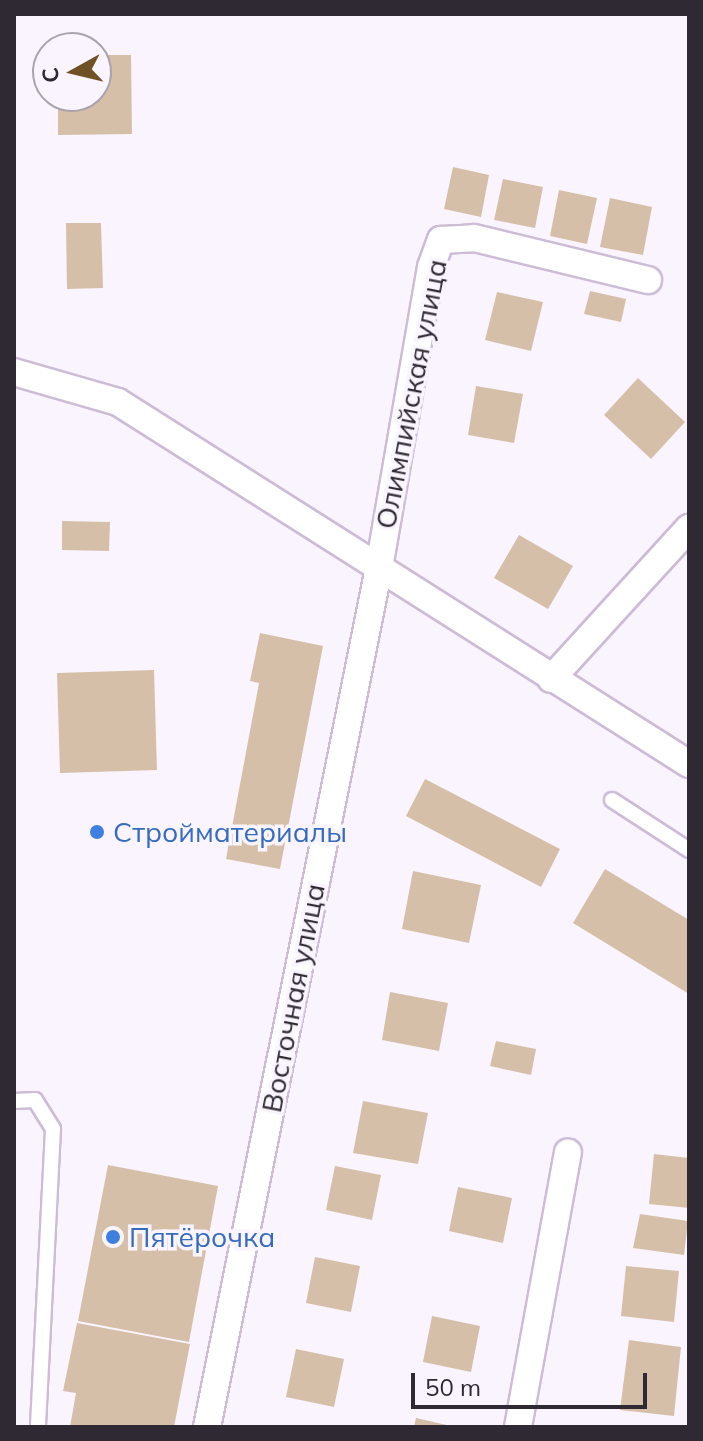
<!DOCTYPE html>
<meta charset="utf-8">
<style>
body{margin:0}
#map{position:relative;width:703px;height:1441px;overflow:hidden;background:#faf4ff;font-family:Mulish,sans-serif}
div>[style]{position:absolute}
.building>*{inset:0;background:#d6bfa9}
.roads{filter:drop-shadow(2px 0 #ccbcd6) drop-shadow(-2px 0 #ccbcd6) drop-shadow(0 2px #ccbcd6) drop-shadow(0 -2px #ccbcd6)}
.lane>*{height:14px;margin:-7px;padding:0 7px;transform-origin:7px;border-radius:7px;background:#fff}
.street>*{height:26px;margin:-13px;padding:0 13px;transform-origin:13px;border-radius:13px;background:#fff}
.dots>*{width:22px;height:22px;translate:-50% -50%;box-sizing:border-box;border:4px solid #faf4ff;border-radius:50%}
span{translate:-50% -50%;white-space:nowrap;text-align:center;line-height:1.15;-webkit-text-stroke:7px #faf4ff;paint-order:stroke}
.street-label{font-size:28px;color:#2f2933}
.shop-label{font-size:28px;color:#366cbe}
.left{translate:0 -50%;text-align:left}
.frame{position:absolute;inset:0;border:16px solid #2f2933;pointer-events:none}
.north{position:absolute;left:32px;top:32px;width:80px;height:80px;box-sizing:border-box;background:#faf4ff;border:2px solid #a9a3ad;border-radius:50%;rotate:262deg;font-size:22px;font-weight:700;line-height:32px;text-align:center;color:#2f2933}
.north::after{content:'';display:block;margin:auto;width:28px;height:36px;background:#6f5125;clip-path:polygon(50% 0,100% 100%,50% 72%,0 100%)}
.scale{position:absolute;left:411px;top:1373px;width:236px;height:36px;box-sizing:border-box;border:4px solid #2f2933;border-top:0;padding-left:10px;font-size:24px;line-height:28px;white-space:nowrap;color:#2f2933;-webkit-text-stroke:6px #faf4ff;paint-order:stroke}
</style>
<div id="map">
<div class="building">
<div style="clip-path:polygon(96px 55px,131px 55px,132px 134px,58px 135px,58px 96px,96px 96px)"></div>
<div style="clip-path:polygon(453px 167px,489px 175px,481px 217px,444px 209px)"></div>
<div style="clip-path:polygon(503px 179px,543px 187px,535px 228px,494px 220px)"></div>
<div style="clip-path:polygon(559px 190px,597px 198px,587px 244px,550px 236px)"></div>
<div style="clip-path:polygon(610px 198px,652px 207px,643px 255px,600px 247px)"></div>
<div style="clip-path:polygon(66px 223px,101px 223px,103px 288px,67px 289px)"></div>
<div style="clip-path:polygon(590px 291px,626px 299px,621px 322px,584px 314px)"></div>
<div style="clip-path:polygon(497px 292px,543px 302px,531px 351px,485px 340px)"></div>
<div style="clip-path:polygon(638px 378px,685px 422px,651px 459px,604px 415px)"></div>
<div style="clip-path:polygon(476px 386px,523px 394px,514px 443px,468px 435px)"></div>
<div style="clip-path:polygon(62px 521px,110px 522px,109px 551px,62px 550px)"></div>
<div style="clip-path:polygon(519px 535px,573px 566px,548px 609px,494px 578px)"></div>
<div style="clip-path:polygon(260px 633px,323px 646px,280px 869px,226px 859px,259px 683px,250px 681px)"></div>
<div style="clip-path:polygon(154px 670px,157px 770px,60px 773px,57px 673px)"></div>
<div style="clip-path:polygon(425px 779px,560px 849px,541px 887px,406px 816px)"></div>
<div style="clip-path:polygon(605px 869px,689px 920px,689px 994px,573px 923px)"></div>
<div style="clip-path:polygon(413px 871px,481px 885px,469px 943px,402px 929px)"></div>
<div style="clip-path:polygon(390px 992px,448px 1003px,439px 1051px,382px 1040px)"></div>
<div style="clip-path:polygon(496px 1041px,536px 1049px,531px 1075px,490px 1066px)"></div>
<div style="clip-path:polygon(363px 1101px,428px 1113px,418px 1164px,353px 1153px)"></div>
<div style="clip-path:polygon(654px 1154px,689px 1158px,689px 1208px,649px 1204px)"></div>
<div style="clip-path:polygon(108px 1165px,218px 1186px,189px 1342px,78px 1321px)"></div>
<div style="clip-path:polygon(335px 1166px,381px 1175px,372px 1220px,326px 1210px)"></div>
<div style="clip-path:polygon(458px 1187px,512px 1198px,503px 1243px,449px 1231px)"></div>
<div style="clip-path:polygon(640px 1214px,688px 1221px,684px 1255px,633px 1248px)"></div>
<div style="clip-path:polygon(315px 1257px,360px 1266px,351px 1312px,306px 1303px)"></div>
<div style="clip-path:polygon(626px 1266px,679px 1271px,674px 1322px,621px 1316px)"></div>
<div style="clip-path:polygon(432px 1316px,480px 1326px,471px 1372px,423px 1362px)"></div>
<div style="clip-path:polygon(77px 1323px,190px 1344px,174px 1427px,70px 1427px,76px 1393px,63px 1391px)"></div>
<div style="clip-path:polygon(629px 1340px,681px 1347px,674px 1416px,620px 1410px)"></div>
<div style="clip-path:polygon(296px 1349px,344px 1359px,334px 1407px,286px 1397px)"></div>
<div style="clip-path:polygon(416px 1418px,451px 1426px,451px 1427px,414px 1427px)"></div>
</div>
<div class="roads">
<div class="lane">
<div style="left:612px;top:800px;width:92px;rotate:33deg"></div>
<div style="left:14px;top:1101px;width:21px;rotate:-3deg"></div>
<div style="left:35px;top:1100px;width:34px;rotate:58deg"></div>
<div style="left:53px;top:1129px;width:298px;rotate:92.9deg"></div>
</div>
<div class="street">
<div style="left:14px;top:372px;width:108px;rotate:16.1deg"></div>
<div style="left:118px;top:402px;width:676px;rotate:32.37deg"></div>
<div style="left:551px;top:679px;width:205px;rotate:-47.6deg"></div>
<div style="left:207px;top:1427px;width:876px;rotate:-78.68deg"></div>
<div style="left:379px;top:568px;width:305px;rotate:-80.2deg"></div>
<div style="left:431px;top:267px;width:29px;rotate:-70deg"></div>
<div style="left:441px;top:240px;width:33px;rotate:-3deg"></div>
<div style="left:474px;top:238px;width:179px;rotate:13.6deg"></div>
<div style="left:518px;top:1427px;width:279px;rotate:-79.7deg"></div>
</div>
</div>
<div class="dots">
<div style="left:97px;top:832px;background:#3f7fe0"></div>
<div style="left:113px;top:1237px;background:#3f7fe0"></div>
</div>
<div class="street-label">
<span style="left:411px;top:394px;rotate:-79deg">Олимпийская улица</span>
<span style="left:293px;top:998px;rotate:-79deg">Восточная улица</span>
</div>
<div class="shop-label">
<span class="left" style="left:113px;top:832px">Стройматериалы</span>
<span class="left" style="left:129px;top:1237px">Пятёрочка</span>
</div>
<div class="frame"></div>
<div class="north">С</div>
<div class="scale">50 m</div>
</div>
